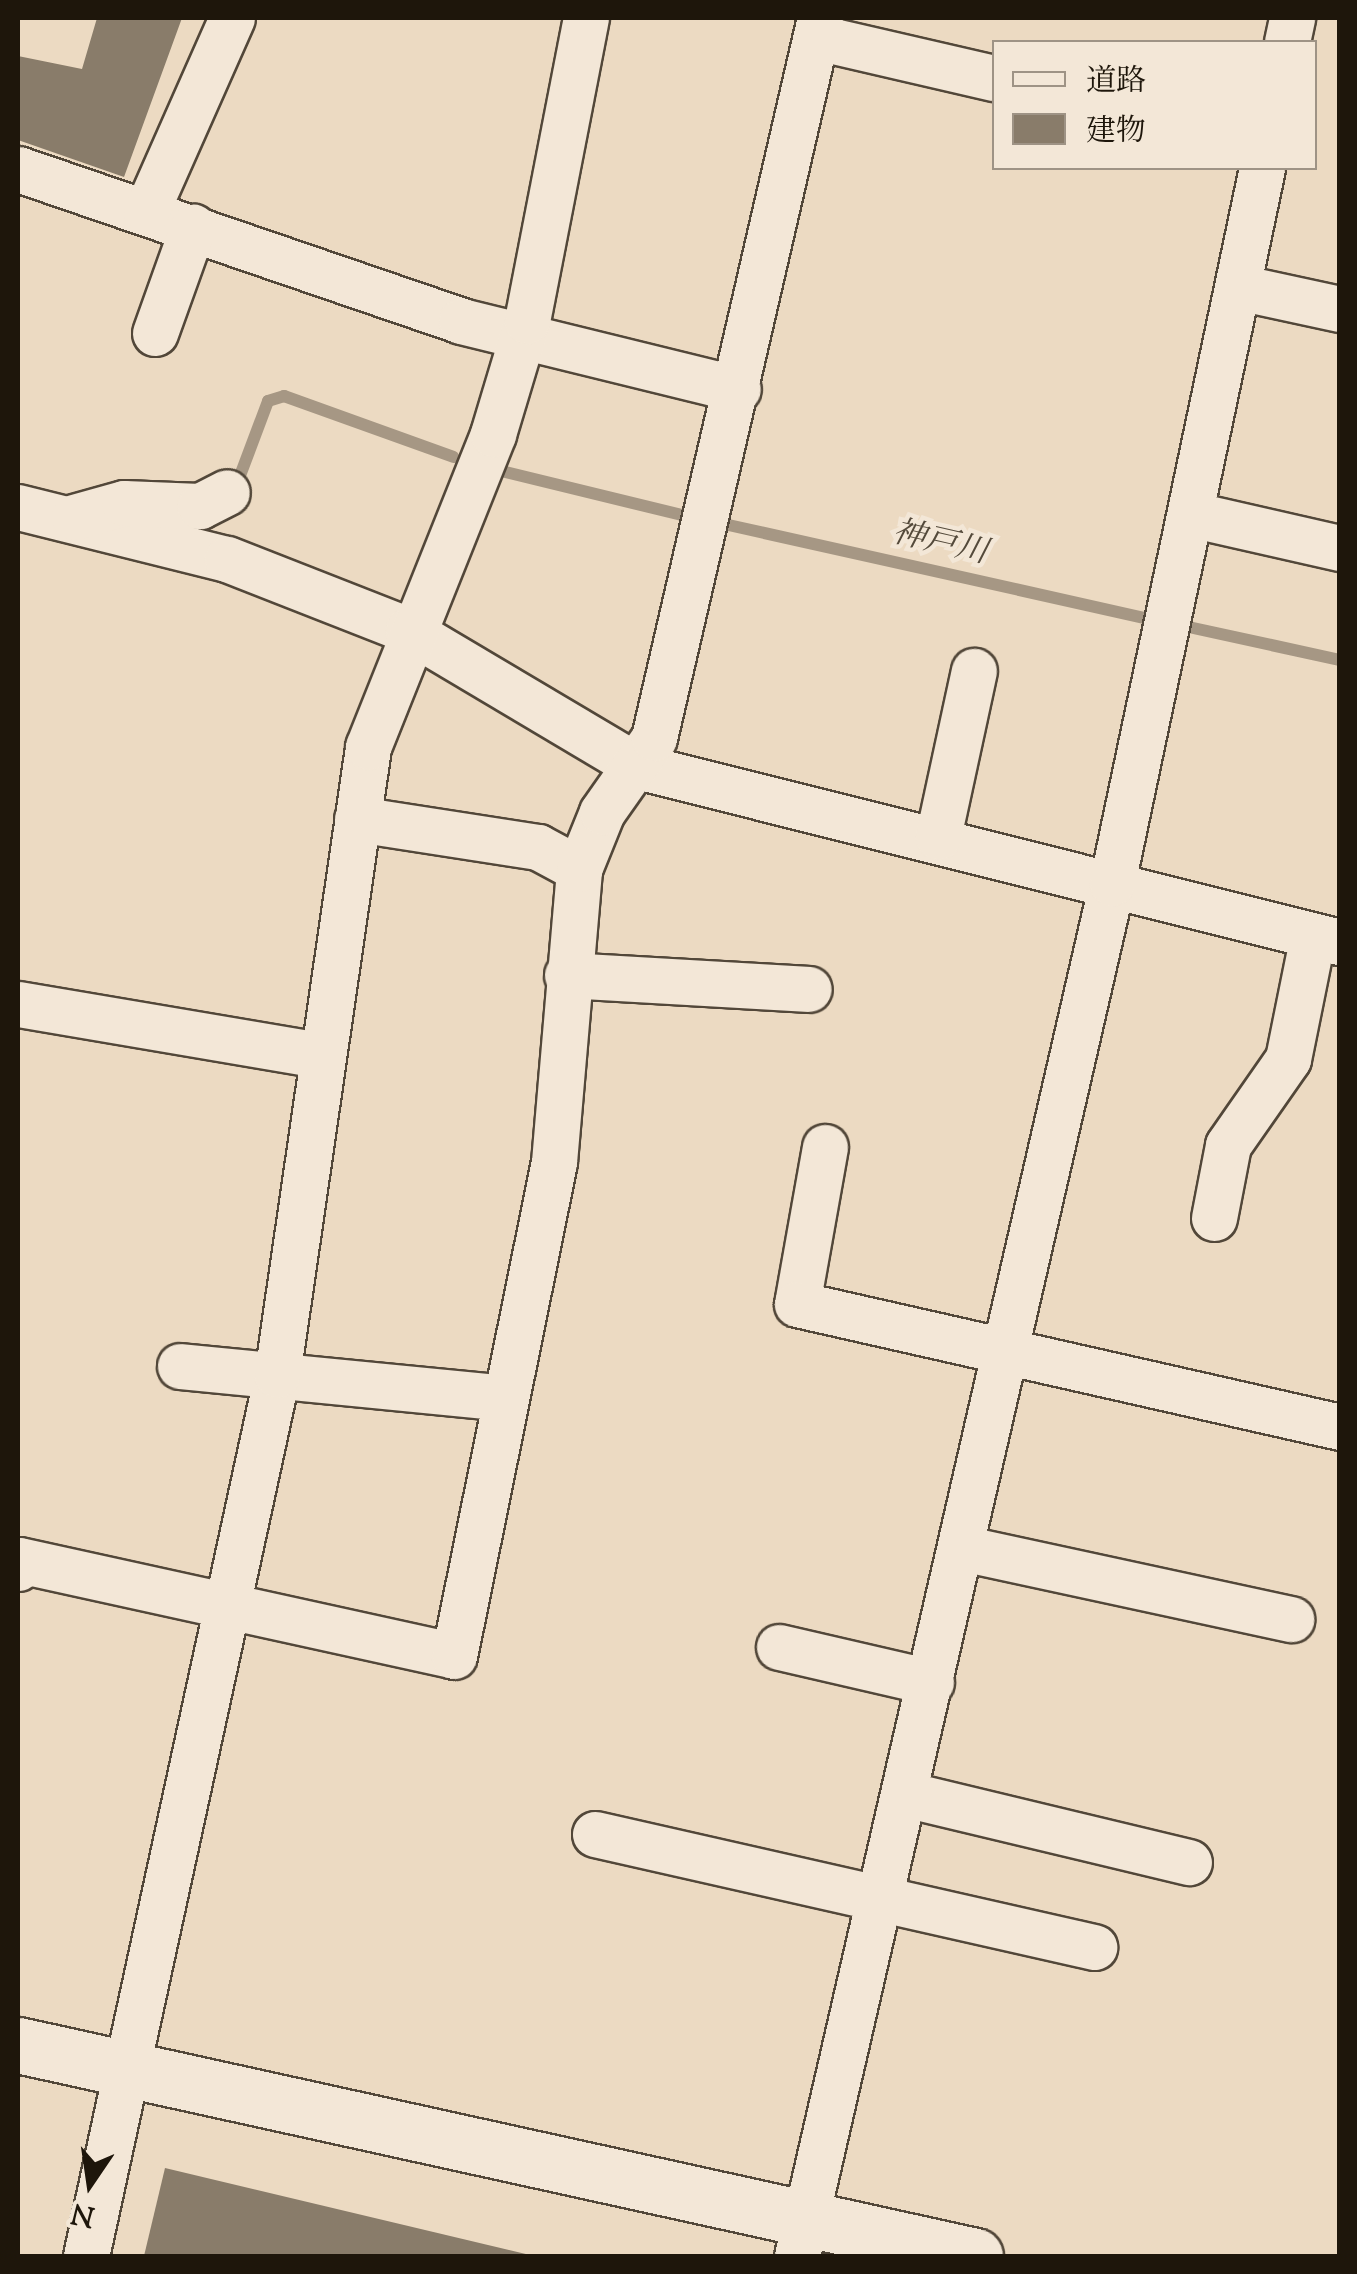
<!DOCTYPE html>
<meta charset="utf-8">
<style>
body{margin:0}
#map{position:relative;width:1357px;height:2274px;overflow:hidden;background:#ecdac2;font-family:"Sorts Mill Goudy","Noto Serif JP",serif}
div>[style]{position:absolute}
.stream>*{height:12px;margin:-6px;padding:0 6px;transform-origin:6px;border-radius:6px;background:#a69784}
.building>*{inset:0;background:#897c6a}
.roads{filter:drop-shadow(2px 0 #524739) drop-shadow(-2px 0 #524739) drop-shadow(0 2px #524739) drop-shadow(0 -2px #524739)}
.minor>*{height:45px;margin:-22.5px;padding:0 22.5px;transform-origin:22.5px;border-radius:22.5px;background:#f3e7d7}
.tertiary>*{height:55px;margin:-27.5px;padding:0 27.5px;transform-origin:27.5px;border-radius:27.5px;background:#f3e7d7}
span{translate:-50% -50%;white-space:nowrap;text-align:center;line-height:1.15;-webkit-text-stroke:9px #f3e7d7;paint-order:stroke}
.water-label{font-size:32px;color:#544a3b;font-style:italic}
.frame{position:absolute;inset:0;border:20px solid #1e160b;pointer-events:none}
.legend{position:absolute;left:992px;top:40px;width:325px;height:130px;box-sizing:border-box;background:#f3e7d7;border:2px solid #9e9385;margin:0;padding:12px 18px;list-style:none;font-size:30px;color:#1e160b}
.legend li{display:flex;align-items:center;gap:20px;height:50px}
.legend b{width:50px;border:2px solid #9e9385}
.north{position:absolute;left:40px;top:2134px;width:100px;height:100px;-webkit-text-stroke:8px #f3e7d7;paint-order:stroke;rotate:193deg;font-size:28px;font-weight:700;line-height:40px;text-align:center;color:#1e160b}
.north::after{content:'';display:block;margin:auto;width:35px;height:45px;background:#1e160b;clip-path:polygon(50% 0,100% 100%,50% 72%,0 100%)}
</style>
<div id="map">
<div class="stream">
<div style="left:489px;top:468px;width:207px;rotate:13.7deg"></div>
<div style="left:235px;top:489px;width:94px;rotate:-69.4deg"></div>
<div style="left:268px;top:401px;width:17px;rotate:-17deg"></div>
<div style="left:284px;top:396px;width:180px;rotate:19.8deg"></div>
<div style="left:724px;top:524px;width:430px;rotate:12.6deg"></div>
<div style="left:1184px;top:626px;width:160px;rotate:12.3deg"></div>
</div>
<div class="building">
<div style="clip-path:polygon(97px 18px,182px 18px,124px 177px,18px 140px,18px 56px,82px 69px)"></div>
<div style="clip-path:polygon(165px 2168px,530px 2255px,530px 2256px,144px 2256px)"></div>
</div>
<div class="roads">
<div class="minor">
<div style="left:816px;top:37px;width:183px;rotate:13deg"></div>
<div style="left:1287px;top:42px;width:25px;rotate:-78deg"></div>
<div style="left:18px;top:169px;width:468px;rotate:18.9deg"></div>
<div style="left:461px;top:321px;width:285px;rotate:13.8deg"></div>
<div style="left:146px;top:212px;width:212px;rotate:-66.1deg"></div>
<div style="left:1238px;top:287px;width:104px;rotate:12.2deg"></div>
<div style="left:155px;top:333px;width:113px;rotate:-70.3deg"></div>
<div style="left:18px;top:507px;width:215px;rotate:14deg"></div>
<div style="left:227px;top:559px;width:194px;rotate:21.4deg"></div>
<div style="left:408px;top:630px;width:266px;rotate:30.7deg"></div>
<div style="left:637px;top:766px;width:725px;rotate:14.06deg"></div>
<div style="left:1190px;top:514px;width:154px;rotate:12.8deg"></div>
<div style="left:74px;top:517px;width:52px;rotate:-15.6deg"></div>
<div style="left:124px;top:503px;width:76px;rotate:2.3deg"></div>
<div style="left:200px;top:506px;width:30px;rotate:-27deg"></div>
<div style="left:357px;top:819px;width:183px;rotate:8.8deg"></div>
<div style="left:538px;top:847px;width:47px;rotate:28.2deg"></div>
<div style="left:938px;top:837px;width:170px;rotate:-77.8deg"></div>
<div style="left:567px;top:975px;width:242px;rotate:3.3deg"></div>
<div style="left:18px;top:1004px;width:307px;rotate:9.6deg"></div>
<div style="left:825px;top:1147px;width:159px;rotate:100.1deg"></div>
<div style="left:797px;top:1304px;width:557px;rotate:12.76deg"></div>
<div style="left:1214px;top:1218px;width:74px;rotate:-79.1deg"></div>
<div style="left:1228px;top:1145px;width:105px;rotate:-55.1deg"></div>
<div style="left:1288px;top:1059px;width:126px;rotate:-78.6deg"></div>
<div style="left:180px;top:1366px;width:326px;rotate:5.6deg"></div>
<div style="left:962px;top:1548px;width:337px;rotate:12.2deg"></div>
<div style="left:18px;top:1568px;width:8px;rotate:-83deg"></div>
<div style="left:19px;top:1560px;width:445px;rotate:12.4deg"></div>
<div style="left:454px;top:1656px;width:504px;rotate:-78.56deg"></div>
<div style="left:554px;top:1162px;width:294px;rotate:-85.1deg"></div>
<div style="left:579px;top:869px;width:61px;rotate:-68deg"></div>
<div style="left:602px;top:812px;width:90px;rotate:-54.9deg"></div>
<div style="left:654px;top:738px;width:739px;rotate:-77.02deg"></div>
<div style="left:779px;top:1647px;width:156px;rotate:13deg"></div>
<div style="left:905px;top:1794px;width:292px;rotate:13.5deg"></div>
<div style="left:595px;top:1834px;width:512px;rotate:12.76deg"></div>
<div style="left:86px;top:2256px;width:901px;rotate:-77.77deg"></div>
<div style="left:277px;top:1375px;width:635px;rotate:-81.75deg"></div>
<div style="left:368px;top:747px;width:337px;rotate:-68.2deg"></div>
<div style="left:493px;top:434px;width:118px;rotate:-73.3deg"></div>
<div style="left:527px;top:321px;width:309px;rotate:-79deg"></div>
<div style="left:797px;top:2256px;width:1409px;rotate:-77.08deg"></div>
<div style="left:1112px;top:883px;width:731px;rotate:-78.15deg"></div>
</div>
<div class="tertiary">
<div style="left:18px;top:2045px;width:980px;rotate:12.43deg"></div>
</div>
</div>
<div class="water-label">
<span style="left:940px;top:544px;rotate:13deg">神戸川</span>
</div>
<div class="frame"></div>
<ul class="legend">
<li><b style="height:12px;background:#f3e7d7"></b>道路</li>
<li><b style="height:28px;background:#897c6a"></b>建物</li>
</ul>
<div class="north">N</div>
</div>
